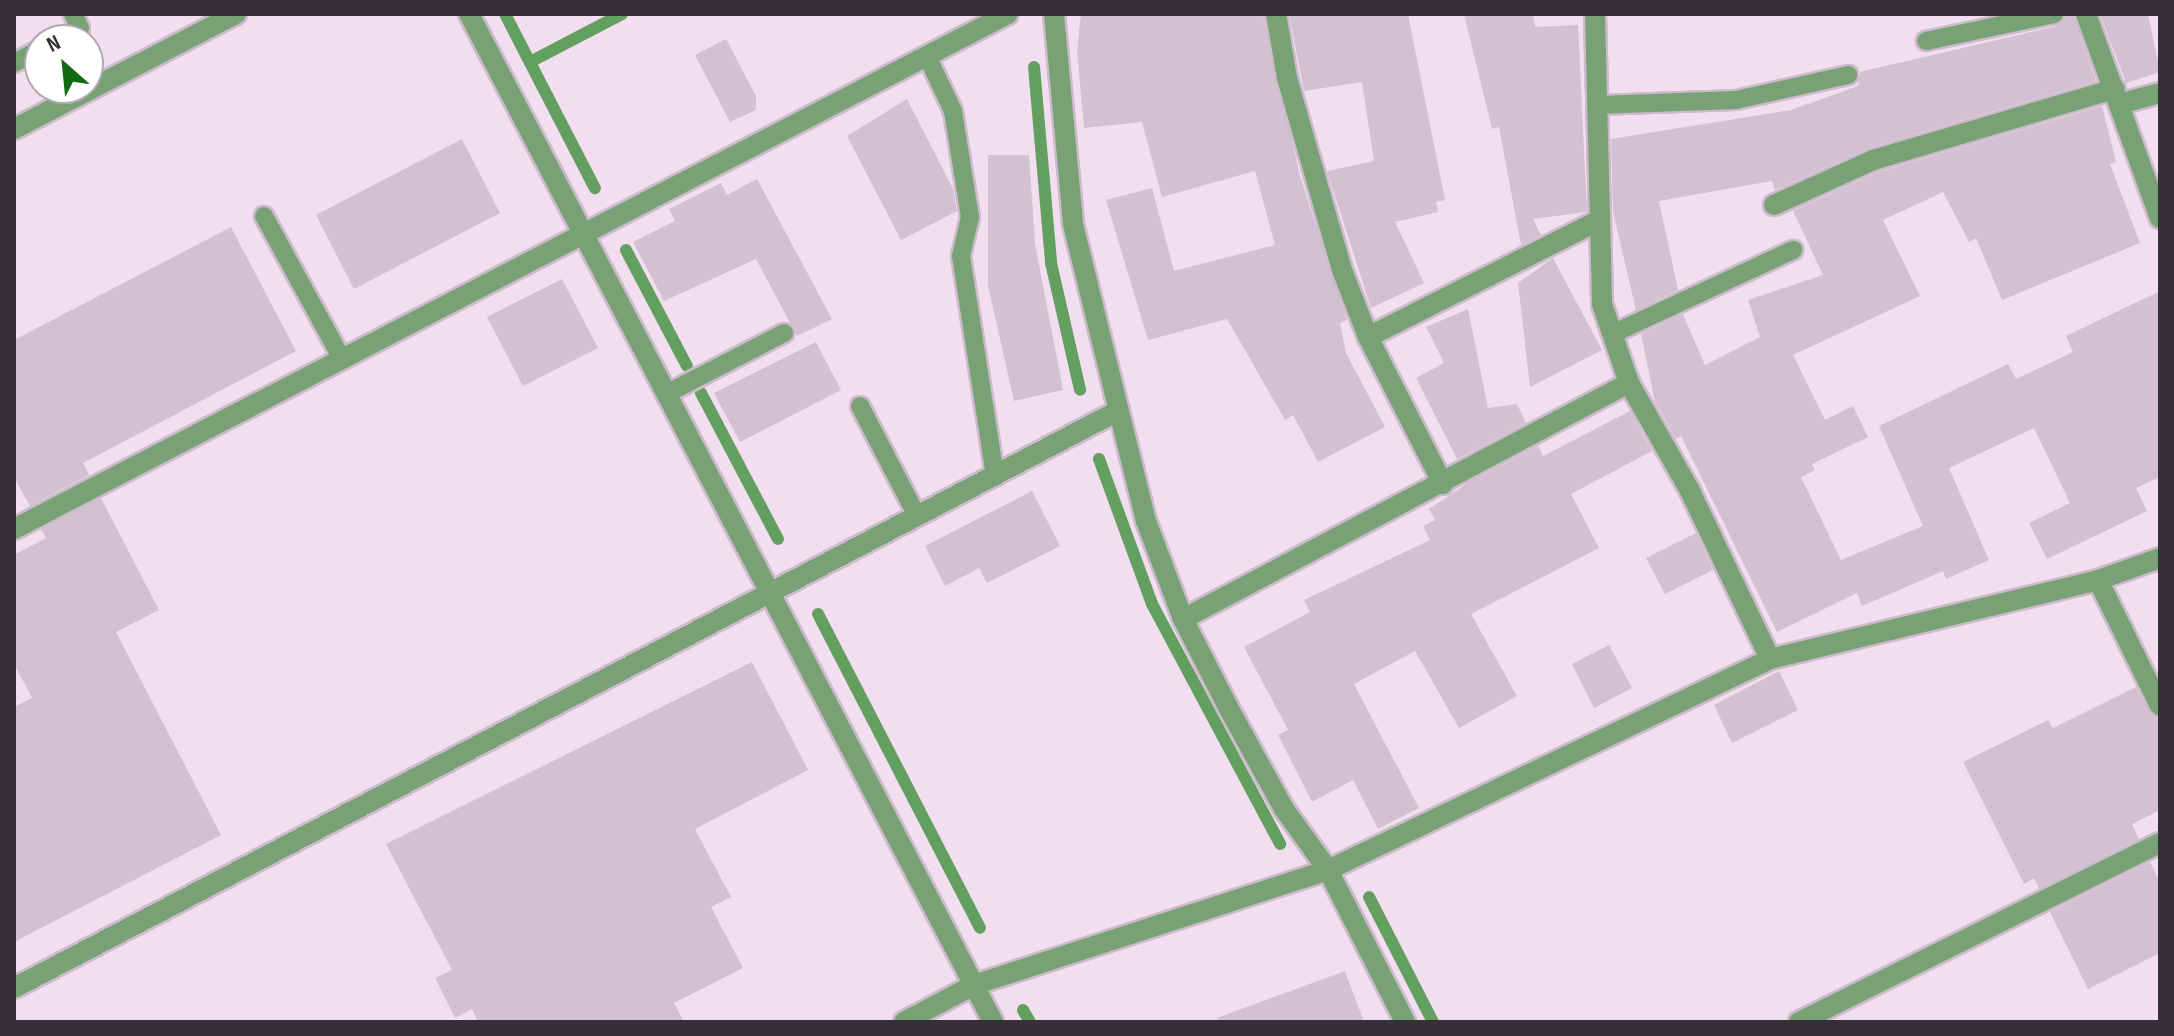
<!DOCTYPE html>
<style>
body{margin:0}
#map{position:relative;width:2174px;height:1036px;overflow:hidden;background:#f2def0;font-family:"Sofia Sans Condensed",sans-serif}
div>[style]{position:absolute}
.stream>*{height:12px;margin:-6px;padding:0 6px;transform-origin:6px;border-radius:6px;background:#63a05f}
.building>*{inset:0;background:#d3c0d2}
.roads{filter:drop-shadow(2px 0 #cdbbcb) drop-shadow(-2px 0 #cdbbcb) drop-shadow(0 2px #cdbbcb) drop-shadow(0 -2px #cdbbcb)}
.lane>*{height:18px;margin:-9px;padding:0 9px;transform-origin:9px;border-radius:9px;background:#78a275}
.street>*{height:20px;margin:-10px;padding:0 10px;transform-origin:10px;border-radius:10px;background:#78a275}
span{translate:-50% -50%;white-space:nowrap;text-align:center;line-height:1.15;-webkit-text-stroke:6px #fff;paint-order:stroke}
.frame{position:absolute;inset:0;border:16px solid #372f36;pointer-events:none}
.north{position:absolute;left:24px;top:24px;width:80px;height:80px;box-sizing:border-box;background:#fff;border:2px solid #afacaf;border-radius:50%;rotate:333deg;font-size:22px;font-weight:700;line-height:32px;text-align:center;color:#372f36}
.north::after{content:'';display:block;margin:auto;width:28px;height:36px;background:#106a12;clip-path:polygon(50% 0,100% 100%,50% 72%,0 100%)}
</style>
<div id="map">
<div class="stream">
<div style="left:505px;top:14px;width:196px;rotate:62.7deg"></div>
<div style="left:530px;top:62px;width:104px;rotate:-27.6deg"></div>
<div style="left:1034px;top:67px;width:197px;rotate:85deg"></div>
<div style="left:1051px;top:263px;width:130px;rotate:77.1deg"></div>
<div style="left:626px;top:250px;width:131px;rotate:62.3deg"></div>
<div style="left:701px;top:393px;width:165px;rotate:62.2deg"></div>
<div style="left:1099px;top:459px;width:154px;rotate:69.9deg"></div>
<div style="left:1152px;top:604px;width:272px;rotate:61.9deg"></div>
<div style="left:818px;top:614px;width:353px;rotate:62.7deg"></div>
<div style="left:1369px;top:897px;width:140px;rotate:62.9deg"></div>
<div style="left:1023px;top:1010px;width:14px;rotate:60deg"></div>
</div>
<div class="building">
<div style="clip-path:polygon(1081px 14px,1263px 14px,1300px 176px,1347px 320px,1340px 323px,1346px 353px,1385px 427px,1318px 462px,1293px 415px,1285px 420px,1227px 319px,1148px 340px,1106px 200px,1152px 188px,1174px 271px,1275px 245px,1255px 171px,1162px 197px,1142px 122px,1084px 128px,1077px 51px)"></div>
<div style="clip-path:polygon(1289px 14px,1408px 14px,1445px 200px,1436px 202px,1438px 212px,1395px 222px,1424px 283px,1371px 308px,1327px 171px,1374px 161px,1362px 82px,1304px 91px)"></div>
<div style="clip-path:polygon(1464px 14px,1533px 14px,1535px 27px,1578px 25px,1587px 212px,1533px 219px,1541px 235px,1521px 245px,1499px 127px,1492px 129px)"></div>
<div style="clip-path:polygon(2066px 14px,2073px 14px,2096px 81px,1869px 148px,1775px 190px,1772px 181px,1659px 201px,1678px 290px,1636px 310px,1613px 212px,1611px 139px,1791px 110px,1858px 86px,1860px 72px,2056px 26px)"></div>
<div style="clip-path:polygon(2100px 14px,2148px 14px,2160px 72px,2126px 83px)"></div>
<div style="clip-path:polygon(726px 39px,756px 96px,756px 110px,730px 122px,695px 55px)"></div>
<div style="clip-path:polygon(907px 99px,953px 189px,957px 211px,901px 240px,847px 136px)"></div>
<div style="clip-path:polygon(2102px 106px,2116px 162px,2110px 164px,2140px 243px,2002px 300px,1976px 238px,1969px 242px,1943px 192px,1883px 220px,1920px 296px,1793px 355px,1825px 420px,1853px 406px,1868px 437px,1812px 464px,1815px 470px,1801px 477px,1841px 560px,1923px 526px,1879px 426px,2008px 364px,2016px 379px,2073px 352px,2066px 336px,2160px 291px,2160px 477px,2136px 488px,2147px 511px,2047px 559px,2029px 523px,2070px 503px,2034px 428px,1949px 468px,1989px 560px,1946px 579px,1943px 571px,1862px 606px,1857px 593px,1777px 632px,1681px 436px,1676px 439px,1655px 402px,1641px 334px,1683px 314px,1705px 365px,1760px 337px,1748px 300px,1823px 275px,1793px 211px,1878px 172px)"></div>
<div style="clip-path:polygon(462px 139px,500px 213px,354px 289px,316px 215px)"></div>
<div style="clip-path:polygon(988px 155px,1029px 155px,1035px 244px,1063px 390px,1014px 401px,988px 286px)"></div>
<div style="clip-path:polygon(757px 179px,832px 319px,797px 336px,756px 259px,664px 301px,633px 242px,675px 221px,669px 209px,721px 183px,727px 195px)"></div>
<div style="clip-path:polygon(231px 227px,296px 351px,83px 463px,89px 475px,30px 506px,14px 477px,14px 340px)"></div>
<div style="clip-path:polygon(1553px 258px,1602px 350px,1530px 387px,1518px 283px)"></div>
<div style="clip-path:polygon(562px 279px,598px 348px,523px 386px,487px 317px)"></div>
<div style="clip-path:polygon(1468px 309px,1488px 408px,1517px 404px,1526px 423px,1457px 459px,1416px 378px,1444px 363px,1426px 327px)"></div>
<div style="clip-path:polygon(816px 342px,841px 390px,740px 442px,714px 393px)"></div>
<div style="clip-path:polygon(1630px 411px,1652px 451px,1571px 494px,1599px 548px,1471px 614px,1517px 696px,1459px 728px,1415px 651px,1354px 684px,1419px 808px,1378px 829px,1353px 780px,1312px 802px,1278px 735px,1288px 730px,1244px 647px,1310px 612px,1304px 600px,1430px 540px,1423px 526px,1435px 520px,1429px 509px,1469px 482px,1538px 446px,1543px 456px)"></div>
<div style="clip-path:polygon(1032px 491px,1060px 546px,987px 583px,979px 568px,945px 586px,925px 546px)"></div>
<div style="clip-path:polygon(101px 498px,159px 610px,116px 632px,221px 835px,14px 942px,14px 707px,32px 698px,14px 664px,14px 555px,46px 538px,41px 529px)"></div>
<div style="clip-path:polygon(1696px 533px,1713px 570px,1665px 594px,1646px 558px)"></div>
<div style="clip-path:polygon(1609px 645px,1632px 688px,1594px 708px,1572px 664px)"></div>
<div style="clip-path:polygon(752px 662px,808px 770px,695px 829px,731px 897px,711px 907px,743px 968px,674px 1003px,684px 1022px,478px 1022px,472px 1009px,455px 1018px,435px 978px,452px 970px,386px 844px)"></div>
<div style="clip-path:polygon(1779px 671px,1798px 710px,1732px 743px,1714px 705px)"></div>
<div style="clip-path:polygon(2136px 687px,2149px 712px,2160px 719px,2160px 810px,2132px 824px,2139px 839px,2039px 889px,2034px 878px,2024px 884px,1963px 762px,2048px 720px,2053px 728px)"></div>
<div style="clip-path:polygon(2150px 862px,2160px 882px,2160px 953px,2088px 989px,2050px 912px)"></div>
<div style="clip-path:polygon(1345px 971px,1364px 1022px,1218px 1022px,1217px 1018px)"></div>
</div>
<div class="roads">
<div class="lane">
<div style="left:58px;top:40px;width:25px;rotate:-29deg"></div>
<div style="left:80px;top:28px;width:16px;rotate:-117deg"></div>
<div style="left:1926px;top:41px;width:131px;rotate:-11.9deg"></div>
<div style="left:927px;top:56px;width:61px;rotate:64.7deg"></div>
<div style="left:953px;top:111px;width:107px;rotate:80.9deg"></div>
<div style="left:970px;top:217px;width:40px;rotate:103deg"></div>
<div style="left:961px;top:256px;width:223px;rotate:81.2deg"></div>
<div style="left:14px;top:63px;width:30px;rotate:-28deg"></div>
<div style="left:1597px;top:105px;width:139px;rotate:-2.1deg"></div>
<div style="left:1736px;top:100px;width:115px;rotate:-12.6deg"></div>
<div style="left:264px;top:216px;width:163px;rotate:61.4deg"></div>
<div style="left:1612px;top:334px;width:200px;rotate:-24.9deg"></div>
<div style="left:666px;top:394px;width:133px;rotate:-27.3deg"></div>
<div style="left:860px;top:406px;width:124px;rotate:62.6deg"></div>
</div>
<div class="street">
<div style="left:469px;top:14px;width:1136px;rotate:62.53deg"></div>
<div style="left:1054px;top:14px;width:211px;rotate:84.8deg"></div>
<div style="left:1073px;top:224px;width:306px;rotate:76.2deg"></div>
<div style="left:1146px;top:521px;width:105px;rotate:69.3deg"></div>
<div style="left:1183px;top:619px;width:101px;rotate:62.9deg"></div>
<div style="left:1229px;top:709px;width:114px;rotate:61.2deg"></div>
<div style="left:1284px;top:809px;width:75px;rotate:54.2deg"></div>
<div style="left:1328px;top:870px;width:170px;rotate:63.1deg"></div>
<div style="left:1276px;top:14px;width:65px;rotate:80.2deg"></div>
<div style="left:1287px;top:78px;width:200px;rotate:74deg"></div>
<div style="left:1342px;top:270px;width:72px;rotate:68.8deg"></div>
<div style="left:1368px;top:337px;width:165px;rotate:63deg"></div>
<div style="left:1595px;top:14px;width:290px;rotate:88.6deg"></div>
<div style="left:1602px;top:304px;width:83px;rotate:71.1deg"></div>
<div style="left:1629px;top:383px;width:124px;rotate:60.5deg"></div>
<div style="left:1690px;top:491px;width:186px;rotate:64.5deg"></div>
<div style="left:2086px;top:14px;width:217px;rotate:70.1deg"></div>
<div style="left:2119px;top:104px;width:42px;rotate:-15deg"></div>
<div style="left:14px;top:129px;width:250px;rotate:-27.4deg"></div>
<div style="left:1774px;top:205px;width:109px;rotate:-24.4deg"></div>
<div style="left:1873px;top:160px;width:252px;rotate:-16.4deg"></div>
<div style="left:1368px;top:337px;width:260px;rotate:-26.8deg"></div>
<div style="left:14px;top:529px;width:1119px;rotate:-27.39deg"></div>
<div style="left:2098px;top:580px;width:140px;rotate:63.8deg"></div>
<div style="left:1183px;top:619px;width:505px;rotate:-27.89deg"></div>
<div style="left:14px;top:988px;width:1243px;rotate:-27.6deg"></div>
<div style="left:904px;top:1022px;width:79px;rotate:-27.9deg"></div>
<div style="left:974px;top:985px;width:372px;rotate:-18deg"></div>
<div style="left:1328px;top:870px;width:490px;rotate:-25.5deg"></div>
<div style="left:1770px;top:659px;width:337px;rotate:-13.5deg"></div>
<div style="left:2098px;top:580px;width:66px;rotate:-19.5deg"></div>
<div style="left:1799px;top:1022px;width:403px;rotate:-26.4deg"></div>
</div>
</div>
<div class="frame"></div>
<div class="north">N</div>
</div>
